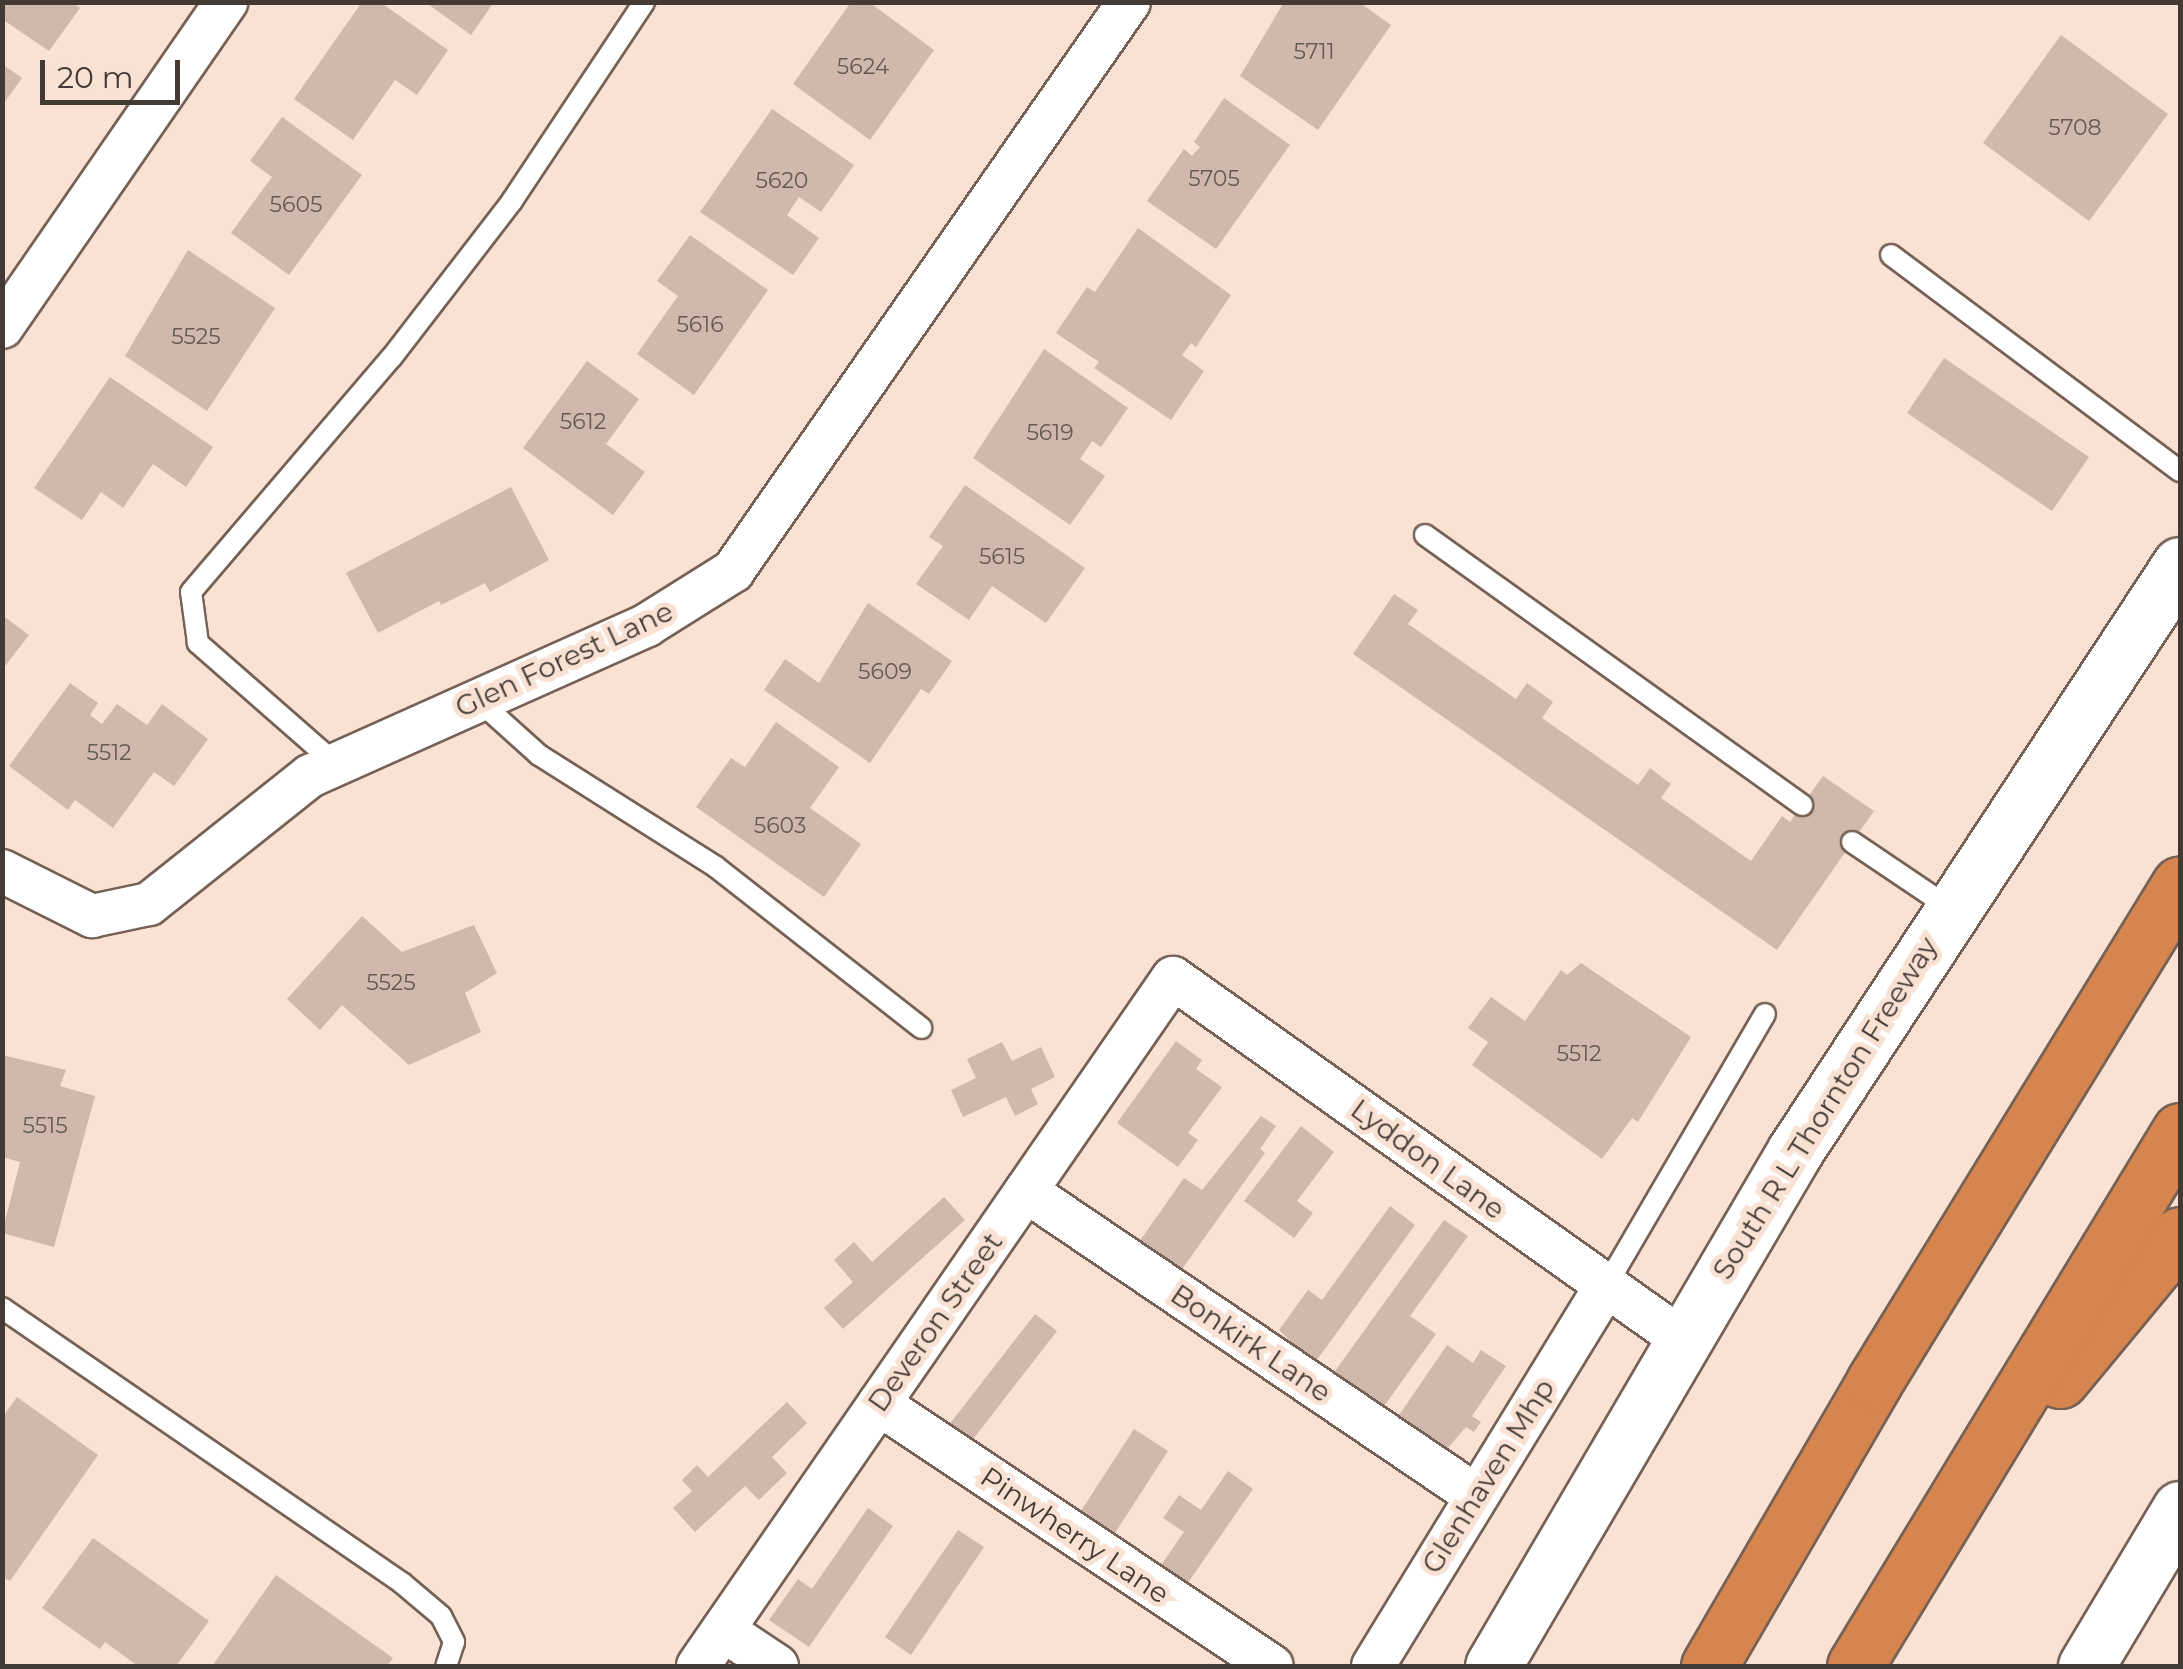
<!DOCTYPE html>
<style>
body{margin:0}
#map{position:relative;width:2183px;height:1669px;overflow:hidden;background:#f9e1d3;font-family:Montserrat,sans-serif}
div>[style]{position:absolute}
.building>*{inset:0;background:#d0b9ac}
.roads{filter:drop-shadow(2px 0 #756155) drop-shadow(-2px 0 #756155) drop-shadow(0 2px #756155) drop-shadow(0 -2px #756155)}
.service>*{height:20px;margin:-10px;padding:0 10px;transform-origin:10px;border-radius:10px;background:#fff}
.minor>*{height:42px;margin:-21px;padding:0 21px;transform-origin:21px;border-radius:21px;background:#fff}
.secondary>*{height:55px;margin:-27.5px;padding:0 27.5px;transform-origin:27.5px;border-radius:27.5px;background:#fff}
.motorway>*{height:55px;margin:-27.5px;padding:0 27.5px;transform-origin:27.5px;border-radius:27.5px;background:#d6854f}
span{translate:-50% -50%;white-space:nowrap;text-align:center;line-height:1.15;-webkit-text-stroke:10px #f9e1d3;paint-order:stroke}
.number-label{font-size:22px;color:#665a52}
.number-label span{-webkit-text-stroke-width:0}
.street-label{font-size:28px;color:#433a34}
.frame{position:absolute;inset:0;border:5px solid #433a34;pointer-events:none}
.scale{position:absolute;left:40px;top:60px;width:140px;height:45px;box-sizing:border-box;border:5px solid #433a34;border-top:0;padding-left:12px;font-size:30px;line-height:35px;white-space:nowrap;color:#433a34;-webkit-text-stroke:8px #f9e1d3;paint-order:stroke}
</style>
<div id="map">
<div class="building">
<div style="clip-path:polygon(2px 2px,72px 2px,80px 8px,49px 51px,2px 19px)"></div>
<div style="clip-path:polygon(362px 2px,380px 2px,448px 50px,417px 95px,395px 80px,353px 140px,294px 99px)"></div>
<div style="clip-path:polygon(425px 2px,494px 2px,471px 35px)"></div>
<div style="clip-path:polygon(851px 2px,869px 2px,934px 50px,870px 140px,793px 84px)"></div>
<div style="clip-path:polygon(1284px 2px,1359px 2px,1391px 25px,1318px 130px,1240px 76px)"></div>
<div style="clip-path:polygon(2061px 35px,2168px 114px,2089px 221px,1983px 143px)"></div>
<div style="clip-path:polygon(2px 64px,22px 78px,2px 106px)"></div>
<div style="clip-path:polygon(1224px 98px,1290px 145px,1216px 249px,1147px 201px,1184px 149px,1192px 156px,1200px 147px,1194px 142px)"></div>
<div style="clip-path:polygon(772px 109px,854px 165px,821px 212px,799px 197px,787px 215px,819px 238px,793px 275px,700px 212px)"></div>
<div style="clip-path:polygon(282px 117px,362px 175px,289px 275px,231px 233px,272px 177px,250px 161px)"></div>
<div style="clip-path:polygon(1138px 228px,1231px 295px,1196px 347px,1191px 343px,1182px 355px,1204px 371px,1171px 420px,1094px 368px,1099px 362px,1056px 333px,1087px 287px,1095px 292px)"></div>
<div style="clip-path:polygon(690px 235px,768px 290px,694px 395px,637px 354px,678px 296px,657px 281px)"></div>
<div style="clip-path:polygon(188px 250px,275px 308px,207px 411px,125px 356px)"></div>
<div style="clip-path:polygon(1044px 349px,1128px 408px,1101px 447px,1092px 441px,1080px 459px,1105px 476px,1070px 525px,973px 458px)"></div>
<div style="clip-path:polygon(1944px 358px,2089px 457px,2052px 511px,1907px 413px)"></div>
<div style="clip-path:polygon(587px 361px,639px 399px,606px 444px,645px 472px,613px 515px,523px 448px)"></div>
<div style="clip-path:polygon(110px 377px,213px 447px,186px 487px,153px 464px,123px 508px,101px 492px,82px 520px,34px 488px)"></div>
<div style="clip-path:polygon(965px 485px,1085px 568px,1046px 623px,992px 586px,969px 620px,916px 584px,943px 546px,929px 537px)"></div>
<div style="clip-path:polygon(511px 487px,549px 560px,490px 592px,485px 583px,441px 605px,439px 601px,378px 633px,346px 573px)"></div>
<div style="clip-path:polygon(1394px 594px,1418px 610px,1408px 624px,1516px 699px,1527px 683px,1553px 702px,1542px 718px,1638px 785px,1650px 768px,1671px 784px,1661px 798px,1751px 861px,1782px 816px,1790px 822px,1823px 776px,1874px 811px,1777px 950px,1353px 654px)"></div>
<div style="clip-path:polygon(868px 603px,952px 661px,929px 694px,921px 689px,870px 763px,764px 690px,785px 659px,819px 683px)"></div>
<div style="clip-path:polygon(2px 615px,29px 635px,2px 670px)"></div>
<div style="clip-path:polygon(70px 683px,98px 703px,90px 715px,102px 724px,117px 704px,147px 725px,162px 704px,208px 739px,174px 786px,154px 772px,113px 828px,75px 800px,68px 810px,9px 766px)"></div>
<div style="clip-path:polygon(776px 722px,839px 767px,810px 808px,861px 844px,824px 897px,696px 807px,731px 758px,745px 767px)"></div>
<div style="clip-path:polygon(362px 916px,402px 952px,474px 925px,497px 973px,465px 993px,481px 1032px,409px 1065px,342px 1005px,320px 1030px,287px 999px)"></div>
<div style="clip-path:polygon(1581px 963px,1691px 1037px,1638px 1122px,1632px 1118px,1602px 1159px,1472px 1065px,1488px 1042px,1468px 1028px,1491px 997px,1525px 1021px,1561px 970px,1567px 975px)"></div>
<div style="clip-path:polygon(1176px 1041px,1202px 1060px,1196px 1069px,1222px 1087px,1188px 1133px,1198px 1140px,1178px 1167px,1117px 1123px)"></div>
<div style="clip-path:polygon(1002px 1042px,1012px 1061px,1041px 1047px,1055px 1077px,1031px 1089px,1038px 1104px,1015px 1116px,1006px 1097px,963px 1117px,951px 1090px,976px 1078px,967px 1059px)"></div>
<div style="clip-path:polygon(2px 1055px,66px 1070px,60px 1086px,95px 1096px,54px 1247px,2px 1233px,20px 1162px,2px 1157px)"></div>
<div style="clip-path:polygon(1261px 1116px,1276px 1126px,1260px 1149px,1265px 1153px,1180px 1272px,1139px 1242px,1184px 1178px,1202px 1190px)"></div>
<div style="clip-path:polygon(1301px 1126px,1334px 1152px,1297px 1201px,1313px 1213px,1294px 1238px,1244px 1201px)"></div>
<div style="clip-path:polygon(944px 1197px,965px 1220px,843px 1329px,824px 1308px,853px 1282px,834px 1260px,854px 1242px,872px 1262px)"></div>
<div style="clip-path:polygon(1390px 1206px,1415px 1225px,1314px 1364px,1279px 1330px,1308px 1290px,1322px 1300px)"></div>
<div style="clip-path:polygon(1444px 1220px,1468px 1236px,1410px 1316px,1436px 1334px,1379px 1413px,1330px 1378px)"></div>
<div style="clip-path:polygon(1035px 1314px,1057px 1331px,967px 1447px,945px 1430px)"></div>
<div style="clip-path:polygon(1447px 1345px,1473px 1363px,1481px 1350px,1506px 1366px,1472px 1416px,1481px 1422px,1474px 1432px,1466px 1427px,1440px 1457px,1393px 1424px)"></div>
<div style="clip-path:polygon(17px 1397px,98px 1455px,10px 1581px,2px 1577px,2px 1418px)"></div>
<div style="clip-path:polygon(787px 1402px,807px 1423px,772px 1457px,787px 1473px,759px 1500px,745px 1486px,695px 1532px,673px 1508px,692px 1491px,682px 1480px,697px 1465px,708px 1477px)"></div>
<div style="clip-path:polygon(1134px 1429px,1168px 1451px,1113px 1536px,1079px 1514px)"></div>
<div style="clip-path:polygon(1228px 1471px,1253px 1489px,1176px 1600px,1150px 1581px,1184px 1532px,1163px 1518px,1179px 1495px,1201px 1510px)"></div>
<div style="clip-path:polygon(868px 1508px,893px 1526px,809px 1647px,769px 1620px,798px 1579px,812px 1589px)"></div>
<div style="clip-path:polygon(958px 1530px,984px 1547px,911px 1655px,885px 1637px)"></div>
<div style="clip-path:polygon(93px 1538px,209px 1621px,176px 1666px,138px 1666px,105px 1642px,100px 1649px,42px 1608px)"></div>
<div style="clip-path:polygon(276px 1575px,393px 1658px,387px 1666px,213px 1665px)"></div>
</div>
<div class="roads">
<div class="service">
<div style="left:1891px;top:255px;width:361px;rotate:36.8deg"></div>
<div style="left:1425px;top:535px;width:464px;rotate:35.6deg"></div>
<div style="left:478px;top:700px;width:82px;rotate:42deg"></div>
<div style="left:539px;top:755px;width:209px;rotate:32.3deg"></div>
<div style="left:716px;top:867px;width:261px;rotate:38.1deg"></div>
<div style="left:336px;top:764px;width:184px;rotate:-138.8deg"></div>
<div style="left:198px;top:643px;width:51px;rotate:-97.8deg"></div>
<div style="left:191px;top:592px;width:309px;rotate:-49.5deg"></div>
<div style="left:392px;top:357px;width:197px;rotate:-52.4deg"></div>
<div style="left:512px;top:201px;width:239px;rotate:-56.4deg"></div>
<div style="left:1852px;top:842px;width:118px;rotate:34deg"></div>
<div style="left:1606px;top:1286px;width:315px;rotate:-59.7deg"></div>
<div style="left:2px;top:1308px;width:485px;rotate:34.5deg"></div>
<div style="left:402px;top:1583px;width:51px;rotate:40.2deg"></div>
<div style="left:441px;top:1616px;width:29px;rotate:63deg"></div>
<div style="left:454px;top:1642px;width:25px;rotate:108deg"></div>
</div>
<div class="minor">
<div style="left:2px;top:327px;width:395px;rotate:-55.4deg"></div>
<div style="left:2px;top:871px;width:101px;rotate:26.6deg"></div>
<div style="left:92px;top:916px;width:58px;rotate:-11.9deg"></div>
<div style="left:149px;top:904px;width:206px;rotate:-38.5deg"></div>
<div style="left:310px;top:776px;width:369px;rotate:-24.1deg"></div>
<div style="left:647px;top:625px;width:102px;rotate:-32.1deg"></div>
<div style="left:733px;top:571px;width:693px;rotate:-55.16deg"></div>
<div style="left:1026px;top:1191px;width:542px;rotate:34.1deg"></div>
<div style="left:879px;top:1404px;width:472px;rotate:33.7deg"></div>
<div style="left:723px;top:1630px;width:65px;rotate:33.7deg"></div>
<div style="left:698px;top:1666px;width:836px;rotate:-55.38deg"></div>
<div style="left:1173px;top:978px;width:625px;rotate:35.37deg"></div>
<div style="left:1373px;top:1666px;width:446px;rotate:-58.5deg"></div>
</div>
<div class="secondary">
<div style="left:1493px;top:1666px;width:597px;rotate:-59.61deg"></div>
<div style="left:1795px;top:1151px;width:701px;rotate:-56.7deg"></div>
<div style="left:2086px;top:1666px;width:183px;rotate:-59.1deg"></div>
</div>
<div class="motorway">
<div style="left:2060px;top:1380px;width:188px;rotate:-50.4deg"></div>
<div style="left:1709px;top:1666px;width:328px;rotate:-59.8deg"></div>
<div style="left:1874px;top:1382px;width:584px;rotate:-58.43deg"></div>
<div style="left:1855px;top:1666px;width:626px;rotate:-58.72deg"></div>
</div>
</div>
<div class="number-label">
<span style="left:1314px;top:52px">5711</span>
<span style="left:863px;top:67px">5624</span>
<span style="left:2075px;top:128px">5708</span>
<span style="left:1214px;top:179px">5705</span>
<span style="left:782px;top:181px">5620</span>
<span style="left:296px;top:205px">5605</span>
<span style="left:700px;top:325px">5616</span>
<span style="left:196px;top:337px">5525</span>
<span style="left:583px;top:422px">5612</span>
<span style="left:1050px;top:433px">5619</span>
<span style="left:1002px;top:557px">5615</span>
<span style="left:885px;top:672px">5609</span>
<span style="left:109px;top:753px">5512</span>
<span style="left:780px;top:826px">5603</span>
<span style="left:391px;top:983px">5525</span>
<span style="left:1579px;top:1054px">5512</span>
<span style="left:45px;top:1126px">5515</span>
</div>
<div class="street-label">
<span style="left:564px;top:659px;rotate:-25deg">Glen Forest Lane</span>
<span style="left:1825px;top:1108px;rotate:-58deg">South R L Thornton Freeway</span>
<span style="left:1428px;top:1159px;rotate:36deg">Lyddon Lane</span>
<span style="left:935px;top:1322px;rotate:-55deg">Deveron Street</span>
<span style="left:1251px;top:1343px;rotate:34deg">Bonkirk Lane</span>
<span style="left:1488px;top:1476px;rotate:-58deg">Glenhaven Mhp</span>
<span style="left:1075px;top:1535px;rotate:34deg">Pinwherry Lane</span>
</div>
<div class="frame"></div>
<div class="scale">20 m</div>
</div>
